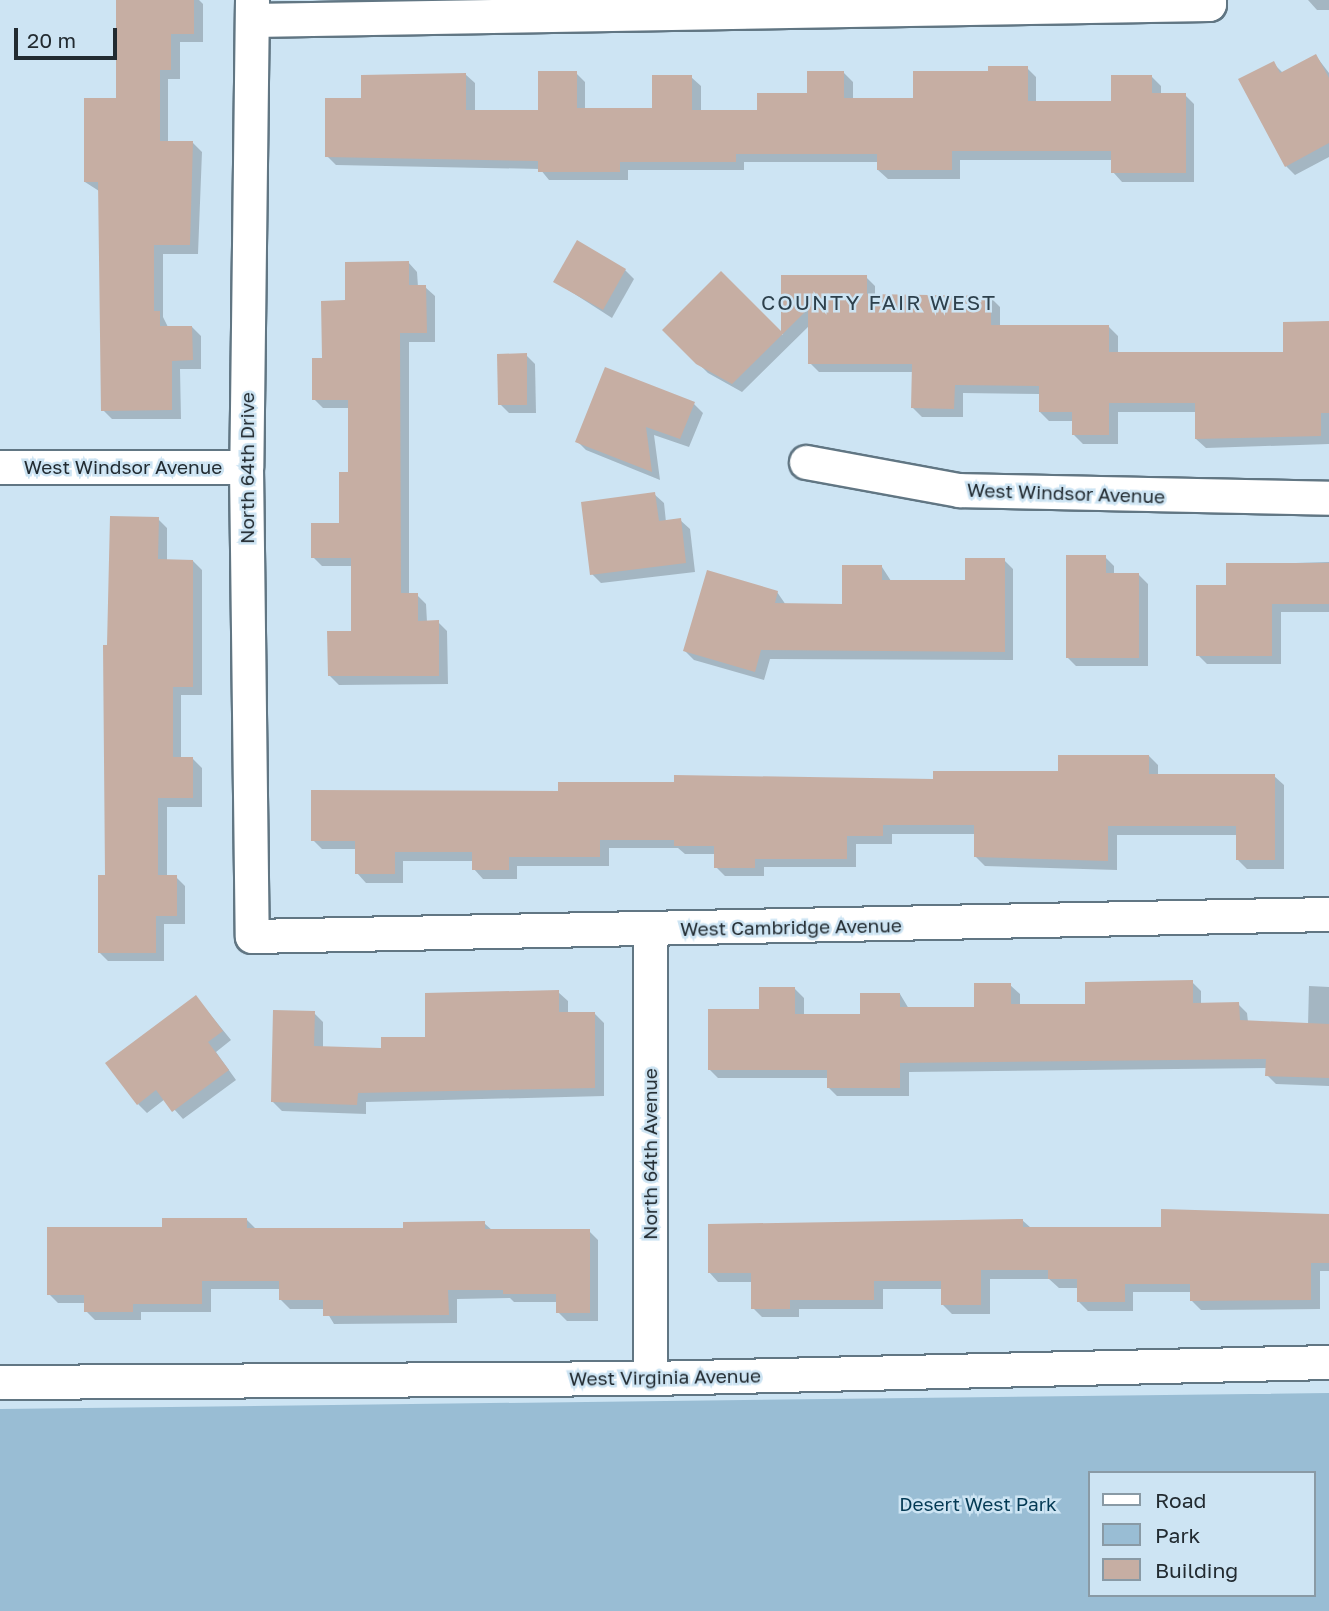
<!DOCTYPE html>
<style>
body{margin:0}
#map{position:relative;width:1329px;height:1611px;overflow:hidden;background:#cde4f3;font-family:"Golos Text",sans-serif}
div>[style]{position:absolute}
.green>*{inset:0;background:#99bdd4}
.shadow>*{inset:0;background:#0003}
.building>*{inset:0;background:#c6aea3}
.roads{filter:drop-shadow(2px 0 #617683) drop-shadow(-2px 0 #617683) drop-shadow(0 2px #617683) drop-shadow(0 -2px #617683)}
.street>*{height:33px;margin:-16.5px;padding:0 16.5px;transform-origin:16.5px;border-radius:16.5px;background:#fff}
span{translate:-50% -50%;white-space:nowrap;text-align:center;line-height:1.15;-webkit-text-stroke:5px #cde4f3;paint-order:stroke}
.street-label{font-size:19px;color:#222b31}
.park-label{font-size:19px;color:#043a54}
.neighbourhood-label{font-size:21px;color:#2d404c;letter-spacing:2px}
.legend{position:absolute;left:1088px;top:1471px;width:228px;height:126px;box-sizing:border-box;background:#cde4f3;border:2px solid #899aa5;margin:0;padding:9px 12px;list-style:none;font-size:21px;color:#222b31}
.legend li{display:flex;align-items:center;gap:14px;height:35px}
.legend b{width:35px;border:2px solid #899aa5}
.scale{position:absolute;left:14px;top:28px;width:103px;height:32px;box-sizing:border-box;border:4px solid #222b31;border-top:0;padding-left:9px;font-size:21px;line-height:24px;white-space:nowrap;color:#222b31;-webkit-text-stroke:5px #cde4f3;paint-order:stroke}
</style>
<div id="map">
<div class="green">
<div style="clip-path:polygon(evenodd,1329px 1393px,1329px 1611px,0 1611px,0 1409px,1329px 1393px,1089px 1473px,1313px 1473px,1313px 1595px,1089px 1595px,1089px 1473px)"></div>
</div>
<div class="shadow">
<div style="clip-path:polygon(118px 0,199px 0,203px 4px,203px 42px,180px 42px,180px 79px,168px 79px,168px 143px,193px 143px,202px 152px,198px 254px,163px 254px,163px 317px,168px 327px,192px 327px,201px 336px,201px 369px,180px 369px,181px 419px,112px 419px,103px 410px,99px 191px,85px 182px,118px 100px)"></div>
<div style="clip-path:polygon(1308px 0,1329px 0,1329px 10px,1317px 10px)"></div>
<div style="clip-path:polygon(1316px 56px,1329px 73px,1329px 157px,1295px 175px,1286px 166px,1273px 63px,1283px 73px)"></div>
<div style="clip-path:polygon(1027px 68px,1036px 77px,1036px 103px,1113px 103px,1152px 77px,1161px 86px,1161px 95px,1185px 95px,1194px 104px,1194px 182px,1122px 182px,1113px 172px,1113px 160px,960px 160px,960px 179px,888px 179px,878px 170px,878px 162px,744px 162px,744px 170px,628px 170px,628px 180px,549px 180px,540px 169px,336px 165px,327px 156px,363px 100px,465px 74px,475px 83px,475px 112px,540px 112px,576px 73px,585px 82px,585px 109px,654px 109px,691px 77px,701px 86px,701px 112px,758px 112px,809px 94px,844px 73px,853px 82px,853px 100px,915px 100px,990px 73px)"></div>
<div style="clip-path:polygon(408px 262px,417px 272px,418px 287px,425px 287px,435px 296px,435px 342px,409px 342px,409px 595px,417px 595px,426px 604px,427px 622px,438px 622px,447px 631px,448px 684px,339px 685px,330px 676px,352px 633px,352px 566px,322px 566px,313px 557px,341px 525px,350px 473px,350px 408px,323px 408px,314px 399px,347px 302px)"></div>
<div style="clip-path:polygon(625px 270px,634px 279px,612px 318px,556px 282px)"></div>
<div style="clip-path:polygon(721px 273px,783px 335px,783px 277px,866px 277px,875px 286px,875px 296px,991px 298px,1000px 307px,1000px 327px,1109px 327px,1118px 336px,1118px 354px,1285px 354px,1329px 323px,1329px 444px,1206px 448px,1196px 439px,1196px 412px,1118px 412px,1118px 444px,1083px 444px,1074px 435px,1074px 421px,1049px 421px,1040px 412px,1040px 394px,963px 393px,963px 417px,922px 417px,913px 408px,913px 372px,819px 372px,810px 363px,810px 325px,742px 392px,708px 373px,664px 330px)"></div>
<div style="clip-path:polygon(526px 355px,535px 364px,536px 413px,509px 413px,500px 404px)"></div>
<div style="clip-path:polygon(694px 404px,703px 413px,689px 447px,654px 435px,660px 480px,586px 450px,577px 441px)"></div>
<div style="clip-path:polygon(654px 494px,664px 503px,666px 522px,680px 520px,690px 529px,695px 572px,601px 583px,592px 574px)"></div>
<div style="clip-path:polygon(158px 519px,167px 528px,167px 561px,193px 561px,202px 570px,202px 695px,181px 695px,181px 759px,193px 759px,202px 768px,202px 807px,167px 807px,167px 877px,176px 877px,185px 886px,185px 924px,164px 924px,164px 961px,108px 961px,99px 952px,107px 877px,108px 647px)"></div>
<div style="clip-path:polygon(1105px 557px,1114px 566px,1114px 575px,1139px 575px,1148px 584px,1148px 666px,1076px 666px,1067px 657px)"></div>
<div style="clip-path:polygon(1004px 560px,1013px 569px,1013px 660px,770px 659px,764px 680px,694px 660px,685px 651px,777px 592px,786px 605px,843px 606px,882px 567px,891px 581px,967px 581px)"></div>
<div style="clip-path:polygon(1329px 562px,1329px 612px,1281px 612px,1281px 664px,1207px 664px,1198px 655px,1228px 587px,1228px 565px)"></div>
<div style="clip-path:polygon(1149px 756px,1158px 765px,1158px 776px,1274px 776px,1284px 785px,1284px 869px,1247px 869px,1238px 860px,1238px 835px,1117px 835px,1117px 870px,985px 866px,976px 857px,976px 834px,892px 834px,892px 844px,856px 844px,856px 867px,764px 867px,764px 876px,725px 876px,716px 867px,716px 854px,685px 854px,678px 848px,609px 848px,609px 866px,517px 866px,517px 879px,483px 879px,474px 869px,474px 861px,403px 861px,403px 883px,366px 883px,357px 873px,357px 849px,322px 849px,313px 840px,559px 793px,934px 781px,1060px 773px)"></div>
<div style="clip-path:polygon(1192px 982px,1201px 991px,1201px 1004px,1238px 1004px,1247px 1013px,1248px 1022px,1308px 1025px,1309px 986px,1329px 987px,1329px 1086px,1276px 1084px,1267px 1075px,1267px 1068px,909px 1072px,909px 1096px,837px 1096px,828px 1087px,828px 1078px,718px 1078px,709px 1069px,761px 1011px,795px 989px,804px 998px,804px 1016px,862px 1016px,900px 994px,909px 1009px,976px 1009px,1010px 985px,1020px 994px,1020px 1006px,1087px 1006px)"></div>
<div style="clip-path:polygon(558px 992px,568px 1001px,568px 1014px,595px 1014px,604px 1023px,604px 1096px,366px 1102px,366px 1114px,282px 1111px,273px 1102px,314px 1013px,323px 1022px,323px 1048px,383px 1050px,426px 1039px)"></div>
<div style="clip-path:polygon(196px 997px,231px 1040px,216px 1052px,236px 1080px,183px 1119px,165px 1099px,147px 1113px,138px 1104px)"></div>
<div style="clip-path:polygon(1329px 1215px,1329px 1271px,1320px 1271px,1320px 1309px,1201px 1310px,1192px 1301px,1192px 1292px,1133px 1292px,1133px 1311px,1088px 1311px,1079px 1302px,1079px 1288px,1059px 1288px,1049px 1279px,990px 1279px,990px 1314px,952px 1314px,943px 1305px,943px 1289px,883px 1289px,883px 1309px,799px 1309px,799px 1317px,762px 1317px,753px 1308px,753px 1282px,718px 1282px,709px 1272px,1022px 1220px,1031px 1228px,1163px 1228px)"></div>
<div style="clip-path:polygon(247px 1220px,256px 1229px,405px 1229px,484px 1223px,493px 1231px,589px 1231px,598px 1240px,598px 1321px,567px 1321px,558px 1312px,558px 1302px,514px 1302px,510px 1298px,457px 1299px,457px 1323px,334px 1324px,325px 1309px,290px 1309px,280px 1299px,280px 1289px,211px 1289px,211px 1312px,141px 1312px,141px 1320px,95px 1320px,86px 1311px,86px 1303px,58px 1303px,49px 1294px,164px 1228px)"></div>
</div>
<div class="building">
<div style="clip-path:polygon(116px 0,194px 0,194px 34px,171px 34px,171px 70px,160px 70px,160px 141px,193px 141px,190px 245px,154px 245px,154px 311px,160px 311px,160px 326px,192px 326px,193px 360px,172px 361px,172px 410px,101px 411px,98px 182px,84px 182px,84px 98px,116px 98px)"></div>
<div style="clip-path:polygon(1316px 54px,1329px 78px,1329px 143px,1285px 167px,1238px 79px,1274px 61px,1280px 73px)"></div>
<div style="clip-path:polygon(988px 66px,1028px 66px,1028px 101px,1111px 101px,1111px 75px,1152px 75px,1152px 93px,1186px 93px,1186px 173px,1111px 173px,1111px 151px,952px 151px,952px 170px,877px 170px,877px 154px,736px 154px,736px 162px,620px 162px,620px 172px,538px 172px,538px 161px,325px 157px,325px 98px,361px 98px,361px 75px,466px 73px,466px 110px,538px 110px,538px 71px,577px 71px,577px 108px,652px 108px,652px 75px,692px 75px,692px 110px,757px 110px,757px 93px,807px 93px,807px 71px,844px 71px,844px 98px,913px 98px,913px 71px,988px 71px)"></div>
<div style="clip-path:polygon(577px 240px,626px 269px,603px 310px,553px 282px)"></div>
<div style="clip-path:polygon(409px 261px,409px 285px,426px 285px,427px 333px,400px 333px,401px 593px,418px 593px,418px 621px,439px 620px,439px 676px,328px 676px,327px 631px,351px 631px,351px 558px,311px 558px,311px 523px,339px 523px,339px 472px,348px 472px,348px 400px,312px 400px,312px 358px,322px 358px,321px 301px,345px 300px,345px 262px)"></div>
<div style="clip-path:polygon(721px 271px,781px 331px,781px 275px,867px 275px,867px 294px,991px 296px,991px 325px,1109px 325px,1109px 352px,1283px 352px,1283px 322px,1329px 321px,1329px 413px,1321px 413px,1321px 436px,1195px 439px,1195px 403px,1109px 403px,1109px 435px,1072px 435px,1072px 412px,1039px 412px,1039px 386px,955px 385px,954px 409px,911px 408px,912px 364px,808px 364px,808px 309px,732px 384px,696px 364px,662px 330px)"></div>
<div style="clip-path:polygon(527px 353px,527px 405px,498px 405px,497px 354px)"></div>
<div style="clip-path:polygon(605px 367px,695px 402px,680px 439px,646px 427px,652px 472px,575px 442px)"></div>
<div style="clip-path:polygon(655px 492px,659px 521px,681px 518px,686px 563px,590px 575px,581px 502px)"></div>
<div style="clip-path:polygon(110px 516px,159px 517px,158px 559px,193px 560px,193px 687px,173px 687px,173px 757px,193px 757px,193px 798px,158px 798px,158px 875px,177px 875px,177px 916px,156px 916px,156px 953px,98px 953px,98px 875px,105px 875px,103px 645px,107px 645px)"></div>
<div style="clip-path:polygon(1066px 555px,1106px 555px,1106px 573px,1139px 573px,1139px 658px,1066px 658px)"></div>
<div style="clip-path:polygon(965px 558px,1005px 558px,1005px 652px,761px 650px,755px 672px,683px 651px,707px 570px,778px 591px,775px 603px,842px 604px,842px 565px,882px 565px,882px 580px,965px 580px)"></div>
<div style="clip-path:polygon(1226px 563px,1329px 563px,1329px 604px,1272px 604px,1272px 656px,1196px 656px,1196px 585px,1226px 585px)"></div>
<div style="clip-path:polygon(1058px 755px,1149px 755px,1149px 774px,1275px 774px,1275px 860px,1236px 860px,1236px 826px,1108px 826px,1108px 861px,974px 857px,974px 825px,883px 825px,883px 836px,847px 836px,847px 859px,755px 859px,755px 868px,714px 868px,714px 846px,674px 846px,674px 840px,600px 840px,600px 857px,509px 857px,509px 870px,472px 870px,472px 852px,395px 852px,395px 874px,355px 874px,355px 841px,311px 841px,311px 790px,558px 791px,558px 782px,674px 782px,674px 775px,933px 779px,933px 771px,1058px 771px)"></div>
<div style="clip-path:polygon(1193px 980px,1193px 1003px,1239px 1002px,1240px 1020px,1329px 1024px,1329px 1078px,1265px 1076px,1266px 1059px,900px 1063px,900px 1088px,827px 1088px,827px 1070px,708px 1070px,708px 1009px,759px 1009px,759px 987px,795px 987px,795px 1014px,860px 1014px,860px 993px,900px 993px,900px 1007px,974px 1007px,974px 983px,1011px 983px,1011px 1004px,1085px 1004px,1085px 982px)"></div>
<div style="clip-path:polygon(559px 990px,559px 1012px,595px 1012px,595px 1088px,358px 1093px,357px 1105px,271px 1102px,273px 1010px,315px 1011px,314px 1046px,381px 1048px,381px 1037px,425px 1037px,425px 993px)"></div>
<div style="clip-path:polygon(196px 995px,223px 1031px,208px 1042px,229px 1070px,172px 1112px,156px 1090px,137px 1105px,105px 1063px)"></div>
<div style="clip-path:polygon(1161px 1209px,1329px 1214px,1329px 1263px,1311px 1263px,1311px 1300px,1190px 1301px,1190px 1284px,1125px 1284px,1125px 1302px,1077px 1302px,1077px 1279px,1048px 1279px,1048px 1270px,981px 1270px,981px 1305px,941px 1305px,941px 1281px,874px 1281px,874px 1300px,790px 1300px,790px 1309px,751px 1309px,751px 1273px,708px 1273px,708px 1224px,1023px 1219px,1023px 1227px,1161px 1227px)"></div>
<div style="clip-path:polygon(162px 1218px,247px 1218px,247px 1228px,403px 1228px,403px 1222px,485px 1221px,485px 1229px,590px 1229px,590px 1313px,556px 1313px,556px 1294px,503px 1294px,503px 1290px,448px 1290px,449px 1315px,323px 1316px,323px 1300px,279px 1300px,279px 1281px,202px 1281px,202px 1304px,133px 1304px,133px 1312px,84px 1312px,84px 1295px,47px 1295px,47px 1227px,162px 1227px)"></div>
</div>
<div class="roads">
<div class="street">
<div style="left:252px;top:0;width:467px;rotate:90.7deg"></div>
<div style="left:246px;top:467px;width:469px;rotate:89.3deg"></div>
<div style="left:252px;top:936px;width:1077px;rotate:-1.17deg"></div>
<div style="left:252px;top:20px;width:957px;rotate:-0.96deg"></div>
<div style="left:1209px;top:4px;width:4px;rotate:-90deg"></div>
<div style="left:806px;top:462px;width:156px;rotate:10.4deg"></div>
<div style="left:959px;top:490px;width:370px;rotate:1.2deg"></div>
<div style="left:0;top:467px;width:246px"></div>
<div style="left:650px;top:930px;width:448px;rotate:90deg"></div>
<div style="left:0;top:1382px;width:650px;rotate:-0.35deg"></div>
<div style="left:650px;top:1378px;width:679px;rotate:-1.35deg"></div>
</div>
</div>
<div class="street-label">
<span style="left:123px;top:467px">West Windsor Avenue</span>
<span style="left:247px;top:468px;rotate:-90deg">North 64th Drive</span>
<span style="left:1066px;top:493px;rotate:2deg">West Windsor Avenue</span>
<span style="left:791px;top:927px;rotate:-1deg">West Cambridge Avenue</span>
<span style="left:650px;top:1154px;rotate:-90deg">North 64th Avenue</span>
<span style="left:665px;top:1377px;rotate:-1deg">West Virginia Avenue</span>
</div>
<div class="park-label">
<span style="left:978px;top:1504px">Desert West Park</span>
</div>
<div class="neighbourhood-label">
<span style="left:879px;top:302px">COUNTY FAIR WEST</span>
</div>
<ul class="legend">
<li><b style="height:9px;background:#fff"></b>Road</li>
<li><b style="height:19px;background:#99bdd4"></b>Park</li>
<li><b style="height:19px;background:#c6aea3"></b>Building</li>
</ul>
<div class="scale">20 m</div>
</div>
